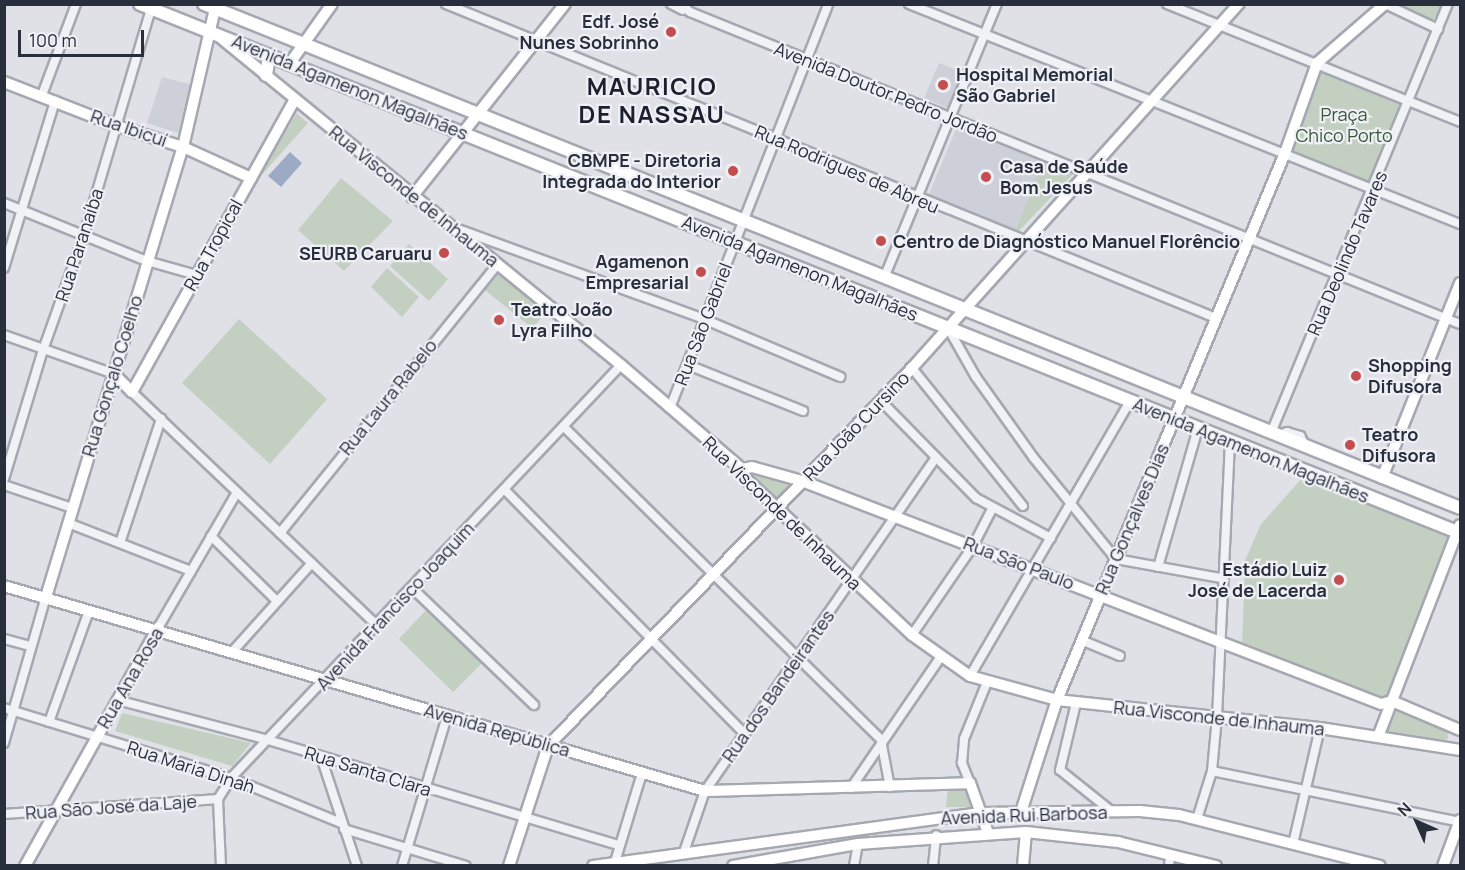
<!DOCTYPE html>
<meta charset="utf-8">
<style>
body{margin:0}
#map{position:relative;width:1465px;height:870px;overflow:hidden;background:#dfe1e7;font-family:Manrope,sans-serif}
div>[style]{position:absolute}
.built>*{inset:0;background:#cdd0d9}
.green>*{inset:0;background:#c3d0c1}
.water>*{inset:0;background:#9daac5}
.roads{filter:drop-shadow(2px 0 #a5a8b1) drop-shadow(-2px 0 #a5a8b1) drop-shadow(0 2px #a5a8b1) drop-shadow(0 -2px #a5a8b1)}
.street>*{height:8px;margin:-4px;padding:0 4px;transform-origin:4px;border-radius:4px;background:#f1f2f6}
.secondary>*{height:10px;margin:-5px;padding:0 5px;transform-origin:5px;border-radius:5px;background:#fff}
.primary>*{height:12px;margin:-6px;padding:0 6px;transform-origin:6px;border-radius:6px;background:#fff}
.dots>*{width:16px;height:16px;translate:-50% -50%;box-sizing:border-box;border:3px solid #eef0f5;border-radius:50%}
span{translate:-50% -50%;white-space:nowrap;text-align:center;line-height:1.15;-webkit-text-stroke:4.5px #eef0f5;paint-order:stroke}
.poi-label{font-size:18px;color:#292e3d;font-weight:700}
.right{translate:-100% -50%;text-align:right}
.left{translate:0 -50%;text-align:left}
.street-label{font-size:18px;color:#292e3d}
.park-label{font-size:18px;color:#395738}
.district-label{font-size:24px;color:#1b1f2e;font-weight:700;letter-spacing:1.5px}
.frame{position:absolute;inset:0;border:6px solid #292e3d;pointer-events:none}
.north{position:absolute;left:1387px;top:792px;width:60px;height:60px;-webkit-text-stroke:4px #eef0f5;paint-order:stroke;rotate:315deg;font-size:16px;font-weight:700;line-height:24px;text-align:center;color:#292e3d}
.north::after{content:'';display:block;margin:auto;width:21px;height:27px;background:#292e3d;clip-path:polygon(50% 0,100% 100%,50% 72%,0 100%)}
.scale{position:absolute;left:18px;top:30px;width:126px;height:27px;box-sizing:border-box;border:3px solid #292e3d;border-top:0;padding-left:8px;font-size:18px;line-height:21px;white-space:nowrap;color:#292e3d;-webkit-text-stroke:4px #eef0f5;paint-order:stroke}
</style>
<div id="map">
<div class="built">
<div style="clip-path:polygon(939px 63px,962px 72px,947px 108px,924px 98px)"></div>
<div style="clip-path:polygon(162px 77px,196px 86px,181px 134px,147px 123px)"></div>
<div style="clip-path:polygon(959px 122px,1043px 160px,1015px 231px,929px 194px)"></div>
</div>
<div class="green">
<div style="clip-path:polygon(1398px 5px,1444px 5px,1433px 20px)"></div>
<div style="clip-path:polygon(1318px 68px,1401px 100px,1370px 182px,1287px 151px)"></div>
<div style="clip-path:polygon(296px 113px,308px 123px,260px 177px,296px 114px)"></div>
<div style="clip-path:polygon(1043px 160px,1075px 172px,1018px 232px,1015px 231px)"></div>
<div style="clip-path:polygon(341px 178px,393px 221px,344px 271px,298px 230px)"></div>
<div style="clip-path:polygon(409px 244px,448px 279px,429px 301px,390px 266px)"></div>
<div style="clip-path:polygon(387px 268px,419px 297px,402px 317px,371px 287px)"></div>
<div style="clip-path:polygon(499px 274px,546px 313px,532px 328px,485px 290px)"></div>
<div style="clip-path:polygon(239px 319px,327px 399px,270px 464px,182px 383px)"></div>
<div style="clip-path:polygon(749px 462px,790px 477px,795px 483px,777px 499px,748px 473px)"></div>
<div style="clip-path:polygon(1304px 476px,1451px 536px,1385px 701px,1242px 648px,1245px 560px,1261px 524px)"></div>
<div style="clip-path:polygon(428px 608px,483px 662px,453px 692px,399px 639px)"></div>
<div style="clip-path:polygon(1398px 705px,1447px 727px,1448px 738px,1439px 744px,1386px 732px)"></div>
<div style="clip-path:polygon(122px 713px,251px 743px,232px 766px,115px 731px)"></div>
<div style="clip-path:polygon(948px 787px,967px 787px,980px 807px,946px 807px)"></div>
</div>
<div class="water">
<div style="clip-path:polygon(290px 152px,302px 163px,281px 187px,268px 176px)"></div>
</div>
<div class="roads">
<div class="street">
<div style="left:446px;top:4px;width:832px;rotate:22.19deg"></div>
<div style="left:671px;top:4px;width:13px;rotate:27deg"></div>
<div style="left:681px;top:4px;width:12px;rotate:42deg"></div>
<div style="left:690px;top:12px;width:831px;rotate:22.06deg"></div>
<div style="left:909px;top:4px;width:593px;rotate:21.77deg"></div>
<div style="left:1167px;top:4px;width:316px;rotate:21.9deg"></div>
<div style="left:1385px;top:4px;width:59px;rotate:25.3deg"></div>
<div style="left:42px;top:95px;width:97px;rotate:-69.5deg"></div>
<div style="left:4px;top:203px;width:154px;rotate:22.1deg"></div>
<div style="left:147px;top:261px;width:51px;rotate:15.9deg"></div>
<div style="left:458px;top:229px;width:264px;rotate:20.1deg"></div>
<div style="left:706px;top:320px;width:146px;rotate:23deg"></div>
<div style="left:4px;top:268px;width:175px;rotate:-73deg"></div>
<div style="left:884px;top:278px;width:296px;rotate:-67.6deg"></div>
<div style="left:948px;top:328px;width:56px;rotate:60.3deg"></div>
<div style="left:976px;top:377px;width:98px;rotate:54.5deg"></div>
<div style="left:1033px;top:457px;width:132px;rotate:50.9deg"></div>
<div style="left:1116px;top:559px;width:107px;rotate:10.3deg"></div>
<div style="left:4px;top:335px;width:117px;rotate:19.5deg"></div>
<div style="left:688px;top:365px;width:124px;rotate:21.8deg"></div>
<div style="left:912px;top:368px;width:177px;rotate:51.2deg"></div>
<div style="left:132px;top:392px;width:338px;rotate:43.6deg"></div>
<div style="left:881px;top:401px;width:136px;rotate:45.6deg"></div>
<div style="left:976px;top:498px;width:85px;rotate:28.1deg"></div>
<div style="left:670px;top:408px;width:434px;rotate:-68.6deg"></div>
<div style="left:564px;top:427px;width:445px;rotate:44.6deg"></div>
<div style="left:881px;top:740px;width:48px;rotate:79.2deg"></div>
<div style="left:1271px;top:433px;width:464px;rotate:-67.6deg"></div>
<div style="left:1278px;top:436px;width:10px;rotate:-24deg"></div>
<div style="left:1287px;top:432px;width:14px;rotate:17deg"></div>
<div style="left:1300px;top:436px;width:13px;rotate:61deg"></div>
<div style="left:4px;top:479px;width:135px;rotate:-73.2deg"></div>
<div style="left:43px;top:350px;width:122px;rotate:-70.4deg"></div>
<div style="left:84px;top:235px;width:236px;rotate:-73.5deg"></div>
<div style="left:4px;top:485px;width:72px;rotate:18.7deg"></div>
<div style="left:505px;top:490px;width:341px;rotate:45.5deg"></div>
<div style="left:68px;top:523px;width:132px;rotate:21.3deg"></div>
<div style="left:280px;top:533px;width:346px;rotate:-51deg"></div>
<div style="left:211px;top:536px;width:93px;rotate:44.6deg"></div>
<div style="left:120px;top:543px;width:131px;rotate:-71.7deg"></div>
<div style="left:1158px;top:567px;width:145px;rotate:-73.9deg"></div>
<div style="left:412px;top:588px;width:169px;rotate:43.8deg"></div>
<div style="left:158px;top:628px;width:157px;rotate:-59.8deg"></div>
<div style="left:912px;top:635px;width:108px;rotate:-55.6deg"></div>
<div style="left:973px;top:546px;width:42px;rotate:-62.8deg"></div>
<div style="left:4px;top:639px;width:28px;rotate:15deg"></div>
<div style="left:1081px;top:640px;width:42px;rotate:22.3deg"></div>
<div style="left:233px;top:651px;width:118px;rotate:-48.1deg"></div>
<div style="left:970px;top:676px;width:318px;rotate:-59.8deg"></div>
<div style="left:117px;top:700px;width:156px;rotate:14.8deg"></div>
<div style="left:268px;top:740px;width:366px;rotate:16.7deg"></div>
<div style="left:1076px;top:703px;width:69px;rotate:103.4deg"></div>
<div style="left:1060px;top:770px;width:65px;rotate:38.8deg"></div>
<div style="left:4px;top:708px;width:238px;rotate:17.1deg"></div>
<div style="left:231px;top:778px;width:119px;rotate:22.2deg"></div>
<div style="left:49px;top:722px;width:118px;rotate:-70.2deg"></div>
<div style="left:4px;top:743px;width:152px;rotate:-74deg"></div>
<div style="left:321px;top:757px;width:115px;rotate:71.7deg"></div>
<div style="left:1212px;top:771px;width:253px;rotate:11.6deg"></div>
<div style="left:970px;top:783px;width:22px;rotate:-112deg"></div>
<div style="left:962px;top:763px;width:24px;rotate:-85deg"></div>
<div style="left:964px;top:739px;width:61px;rotate:-68deg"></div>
<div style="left:851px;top:788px;width:158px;rotate:-55.6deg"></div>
<div style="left:4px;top:814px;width:215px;rotate:-4deg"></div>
<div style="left:1197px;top:819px;width:50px;rotate:-72.6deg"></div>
<div style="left:1212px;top:771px;width:54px;rotate:-84.7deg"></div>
<div style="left:1217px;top:717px;width:275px;rotate:-87.3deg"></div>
<div style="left:344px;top:829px;width:127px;rotate:16.9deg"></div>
<div style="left:1293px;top:844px;width:119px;rotate:-76.9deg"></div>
<div style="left:684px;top:852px;width:65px;rotate:-71deg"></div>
<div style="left:705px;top:791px;width:405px;rotate:-55.3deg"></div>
<div style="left:615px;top:862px;width:93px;rotate:-73.1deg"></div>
<div style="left:221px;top:866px;width:67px;rotate:-92.6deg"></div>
<div style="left:218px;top:799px;width:25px;rotate:-58deg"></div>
<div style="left:231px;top:778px;width:568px;rotate:-46.64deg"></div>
<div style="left:402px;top:866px;width:157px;rotate:-73.3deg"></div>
<div style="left:854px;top:866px;width:22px;rotate:-80deg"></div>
<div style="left:933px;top:866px;width:31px;rotate:-84deg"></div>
<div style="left:1169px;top:866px;width:10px;rotate:-84deg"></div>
</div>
<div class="secondary">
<div style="left:222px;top:39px;width:515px;rotate:39.25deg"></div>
<div style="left:621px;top:365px;width:160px;rotate:40.7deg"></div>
<div style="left:742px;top:469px;width:11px;rotate:68deg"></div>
<div style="left:746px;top:479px;width:228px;rotate:43.2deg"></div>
<div style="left:912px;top:635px;width:71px;rotate:35.3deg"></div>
<div style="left:970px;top:676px;width:90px;rotate:15.4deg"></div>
<div style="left:1057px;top:700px;width:264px;rotate:6.1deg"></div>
<div style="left:1320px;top:728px;width:142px;rotate:8.9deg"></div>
<div style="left:290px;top:63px;width:72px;rotate:-54.6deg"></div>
<div style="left:4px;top:82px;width:121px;rotate:21.3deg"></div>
<div style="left:117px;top:126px;width:69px;rotate:17.7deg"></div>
<div style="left:183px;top:147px;width:75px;rotate:24.5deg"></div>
<div style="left:412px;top:197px;width:246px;rotate:-51.6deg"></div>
<div style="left:114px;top:374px;width:25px;rotate:45deg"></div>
<div style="left:132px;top:392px;width:335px;rotate:-60.9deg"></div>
<div style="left:742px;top:469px;width:10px;rotate:-11deg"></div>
<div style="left:752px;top:467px;width:52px;rotate:15.6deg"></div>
<div style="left:802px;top:481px;width:620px;rotate:21.06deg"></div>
<div style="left:1381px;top:704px;width:11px;rotate:-15deg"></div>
<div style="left:1392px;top:701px;width:74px;rotate:23.1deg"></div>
<div style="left:1382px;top:478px;width:210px;rotate:-68.2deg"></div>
<div style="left:4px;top:586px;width:730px;rotate:16.3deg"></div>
<div style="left:705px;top:791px;width:265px;rotate:-1.7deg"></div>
<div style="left:970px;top:783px;width:53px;rotate:70.2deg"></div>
<div style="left:46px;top:597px;width:470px;rotate:-73.1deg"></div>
<div style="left:183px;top:147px;width:143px;rotate:-77deg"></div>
<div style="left:1378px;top:737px;width:227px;rotate:-68.9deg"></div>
<div style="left:1021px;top:812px;width:118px;rotate:-72.2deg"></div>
<div style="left:1057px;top:700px;width:593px;rotate:-67.37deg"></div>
<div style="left:1285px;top:153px;width:96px;rotate:-70.4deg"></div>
<div style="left:1317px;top:63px;width:90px;rotate:-40.9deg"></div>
<div style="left:25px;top:866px;width:273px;rotate:-60.8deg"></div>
<div style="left:509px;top:866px;width:126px;rotate:-72deg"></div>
<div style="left:548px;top:746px;width:525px;rotate:-46.08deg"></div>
<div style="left:912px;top:368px;width:489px;rotate:-48.1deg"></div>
<div style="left:593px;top:866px;width:393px;rotate:-7.8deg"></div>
<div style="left:982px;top:813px;width:158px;rotate:-0.7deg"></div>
<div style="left:1140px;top:811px;width:39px;rotate:6deg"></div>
<div style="left:1179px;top:815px;width:207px;rotate:14.2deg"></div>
<div style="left:733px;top:866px;width:127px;rotate:-10deg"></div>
<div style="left:858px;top:844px;width:168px;rotate:-4.1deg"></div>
<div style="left:1026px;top:832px;width:93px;rotate:6.2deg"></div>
<div style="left:1118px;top:842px;width:101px;rotate:13.8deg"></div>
<div style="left:1023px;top:866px;width:34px;rotate:-85deg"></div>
<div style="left:1443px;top:866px;width:49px;rotate:-69.7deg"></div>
</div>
<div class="primary">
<div style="left:140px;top:4px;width:1422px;rotate:21.84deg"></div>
<div style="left:204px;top:4px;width:1353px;rotate:21.86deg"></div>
<div style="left:266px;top:75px;width:20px;rotate:-81deg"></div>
</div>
</div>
<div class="dots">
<div style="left:671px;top:32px;background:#c34d4f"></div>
<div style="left:943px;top:85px;background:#c34d4f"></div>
<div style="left:733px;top:171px;background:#c34d4f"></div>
<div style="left:986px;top:177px;background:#c34d4f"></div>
<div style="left:881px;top:241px;background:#c34d4f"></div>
<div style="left:444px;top:253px;background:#c34d4f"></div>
<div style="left:701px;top:272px;background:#c34d4f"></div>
<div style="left:499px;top:320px;background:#c34d4f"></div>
<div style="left:1356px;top:376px;background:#c34d4f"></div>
<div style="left:1350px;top:445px;background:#c34d4f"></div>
<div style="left:1339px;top:580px;background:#c34d4f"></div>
</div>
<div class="poi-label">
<span class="right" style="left:659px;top:32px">Edf. José<br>Nunes Sobrinho</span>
<span class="left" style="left:956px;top:85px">Hospital Memorial<br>São Gabriel</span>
<span class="right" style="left:721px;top:171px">CBMPE - Diretoria<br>Integrada do Interior</span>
<span class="left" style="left:1000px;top:177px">Casa de Saúde<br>Bom Jesus</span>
<span class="left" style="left:893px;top:241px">Centro de Diagnóstico Manuel Florêncio</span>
<span class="right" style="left:432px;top:253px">SEURB Caruaru</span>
<span class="right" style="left:689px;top:272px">Agamenon<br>Empresarial</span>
<span class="left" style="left:511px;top:320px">Teatro João<br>Lyra Filho</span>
<span class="left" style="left:1368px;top:376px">Shopping<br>Difusora</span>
<span class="left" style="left:1362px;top:445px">Teatro<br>Difusora</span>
<span class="right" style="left:1327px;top:580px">Estádio Luiz<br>José de Lacerda</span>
</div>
<div class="street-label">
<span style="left:350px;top:87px;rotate:22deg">Avenida Agamenon Magalhães</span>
<span style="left:886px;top:92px;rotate:22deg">Avenida Doutor Pedro Jordão</span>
<span style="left:129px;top:128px;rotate:19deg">Rua Ibicuí</span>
<span style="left:847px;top:169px;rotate:23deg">Rua Rodrigues de Abreu</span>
<span style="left:414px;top:196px;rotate:39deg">Rua Visconde de Inhauma</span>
<span style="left:79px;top:245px;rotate:-72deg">Rua Paranaíba</span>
<span style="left:213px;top:245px;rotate:-61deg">Rua Tropical</span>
<span style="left:1347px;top:253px;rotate:-67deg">Rua Deolindo Tavares</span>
<span style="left:800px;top:268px;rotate:22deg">Avenida Agamenon Magalhães</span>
<span style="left:703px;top:324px;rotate:-69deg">Rua São Gabriel</span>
<span style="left:112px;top:376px;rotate:-73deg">Rua Gonçalo Coelho</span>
<span style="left:388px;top:397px;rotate:-51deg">Rua Laura Rabelo</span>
<span style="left:856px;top:426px;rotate:-46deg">Rua João Cursino</span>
<span style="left:1251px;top:450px;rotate:22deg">Avenida Agamenon Magalhães</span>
<span style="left:782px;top:513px;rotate:44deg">Rua Visconde de Inhauma</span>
<span style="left:1132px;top:519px;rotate:-67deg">Rua Gonçalves Dias</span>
<span style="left:1019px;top:563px;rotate:21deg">Rua São Paulo</span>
<span style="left:395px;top:606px;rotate:-47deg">Avenida Francisco Joaquim</span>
<span style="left:130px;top:678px;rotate:-60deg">Rua Ana Rosa</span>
<span style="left:778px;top:686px;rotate:-55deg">Rua dos Bandeirantes</span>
<span style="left:1219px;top:718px;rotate:6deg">Rua Visconde de Inhauma</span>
<span style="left:497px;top:730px;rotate:16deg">Avenida República</span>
<span style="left:191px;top:767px;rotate:18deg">Rua Maria Dinah</span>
<span style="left:368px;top:771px;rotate:17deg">Rua Santa Clara</span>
<span style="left:111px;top:807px;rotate:-4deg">Rua São José da Laje</span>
<span style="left:1024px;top:815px;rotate:-2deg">Avenida Rui Barbosa</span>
</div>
<div class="park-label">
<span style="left:1344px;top:125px">Praça<br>Chico Porto</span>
</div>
<div class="district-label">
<span style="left:652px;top:100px">MAURICIO<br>DE NASSAU</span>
</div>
<div class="frame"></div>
<div class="north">N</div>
<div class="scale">100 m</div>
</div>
